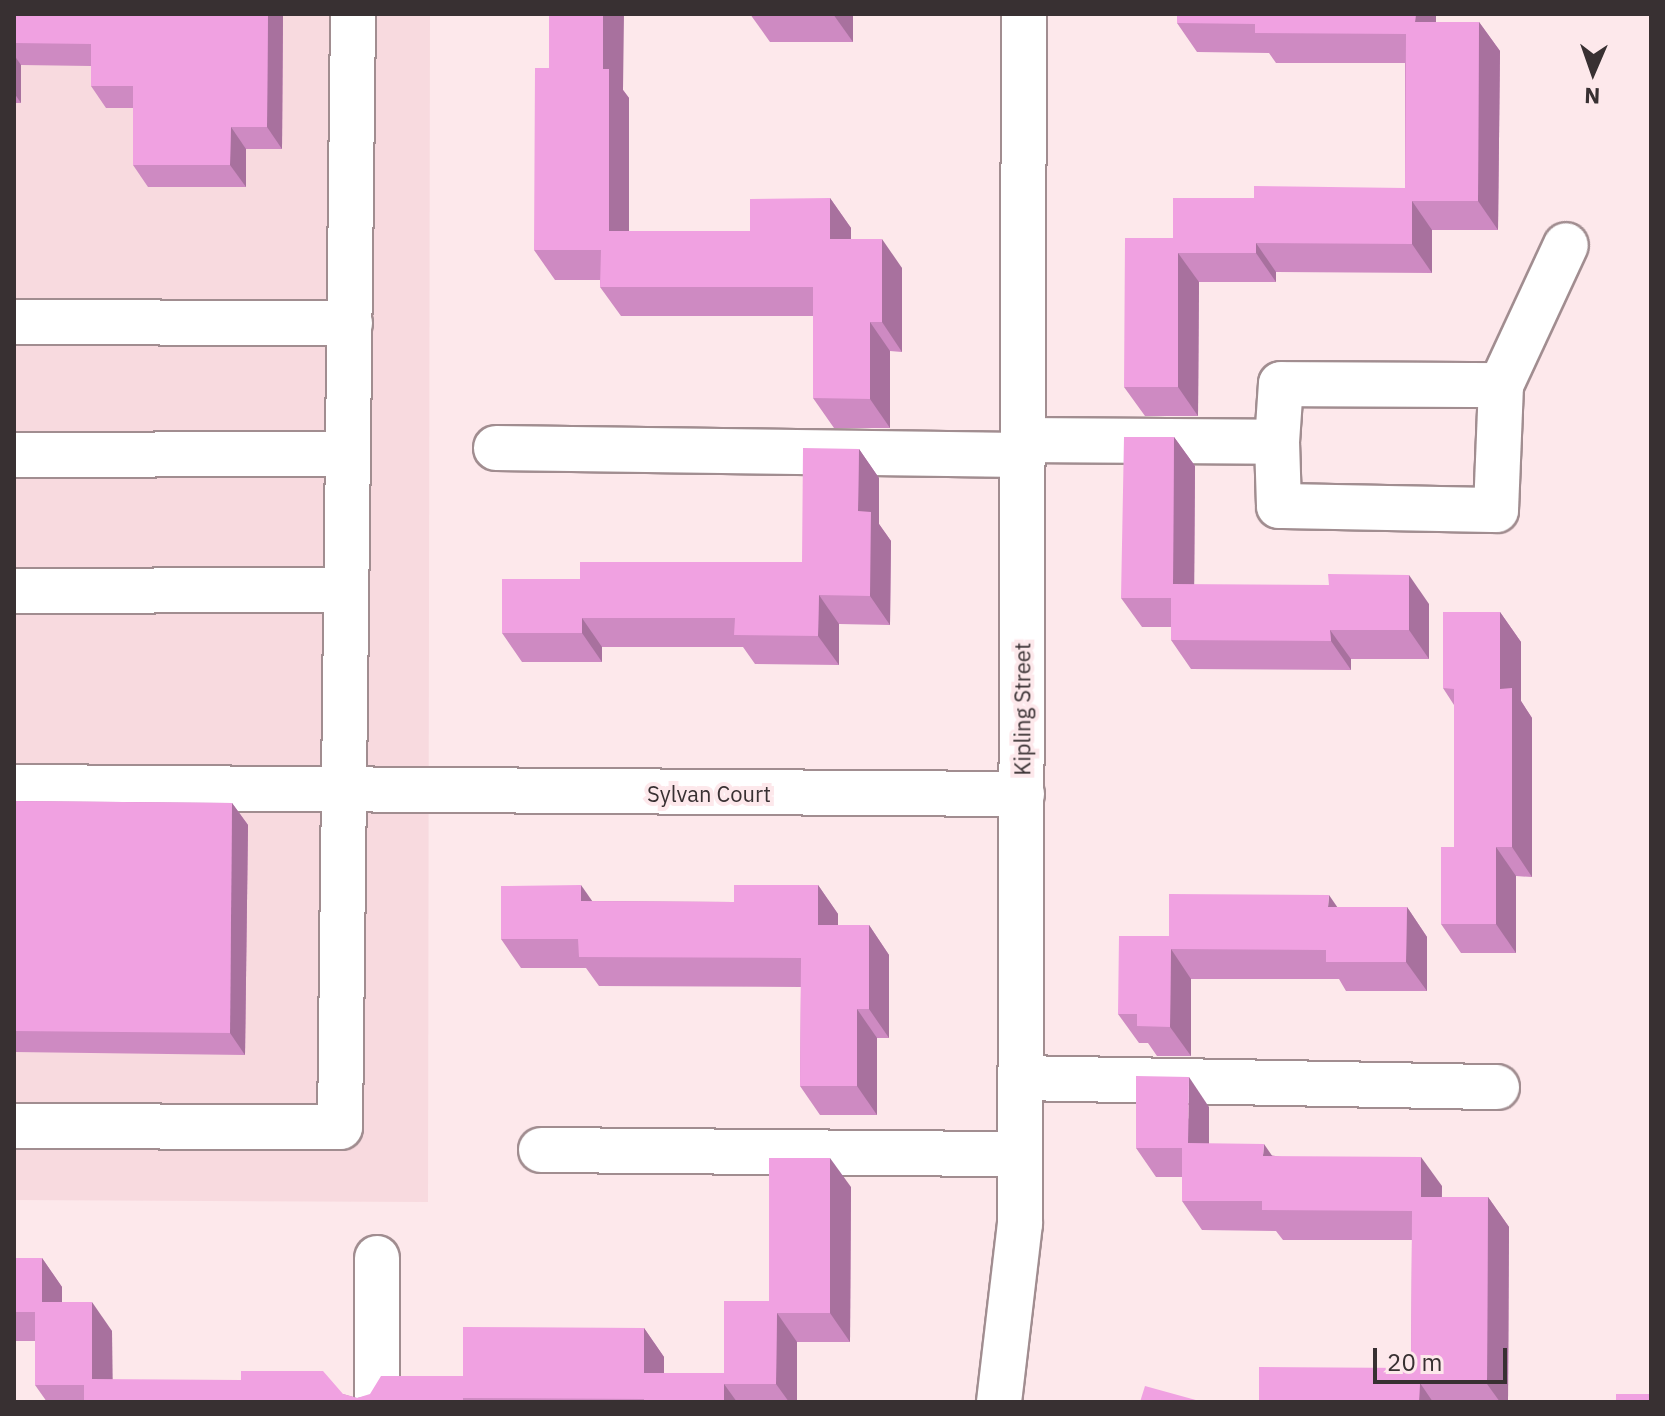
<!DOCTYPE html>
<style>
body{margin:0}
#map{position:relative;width:1665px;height:1416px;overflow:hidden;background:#fde8eb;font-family:"IBM Plex Sans",sans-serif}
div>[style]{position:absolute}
.built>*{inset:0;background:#f8dadf}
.roads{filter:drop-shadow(2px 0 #a18d90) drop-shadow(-2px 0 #a18d90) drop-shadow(0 2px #a18d90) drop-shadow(0 -2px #a18d90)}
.minor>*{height:44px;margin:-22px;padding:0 22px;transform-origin:22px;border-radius:22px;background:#fff}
.wall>*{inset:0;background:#ce8ac2}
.shaded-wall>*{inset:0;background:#a8719e}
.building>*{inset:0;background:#f0a1e1}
span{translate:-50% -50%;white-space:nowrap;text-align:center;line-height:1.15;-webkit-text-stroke:8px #fde8eb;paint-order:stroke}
.street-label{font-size:22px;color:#383032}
.frame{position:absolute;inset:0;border:16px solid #383032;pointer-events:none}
.north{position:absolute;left:1553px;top:32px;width:80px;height:80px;-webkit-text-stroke:6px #fde8eb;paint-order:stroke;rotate:182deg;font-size:22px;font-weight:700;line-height:32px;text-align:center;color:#383032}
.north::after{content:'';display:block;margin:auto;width:28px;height:36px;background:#383032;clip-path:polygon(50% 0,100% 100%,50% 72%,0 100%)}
.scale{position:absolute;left:1373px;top:1348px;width:134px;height:36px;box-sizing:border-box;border:4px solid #383032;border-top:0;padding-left:10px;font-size:24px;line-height:28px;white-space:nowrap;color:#383032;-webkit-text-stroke:6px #fde8eb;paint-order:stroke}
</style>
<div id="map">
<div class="built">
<div style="clip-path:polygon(14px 14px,430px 14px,428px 1202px,14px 1200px)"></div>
</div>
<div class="roads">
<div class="minor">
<div style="left:14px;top:322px;width:336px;rotate:0.2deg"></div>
<div style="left:1022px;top:440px;width:255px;rotate:0.4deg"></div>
<div style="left:1277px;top:442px;width:58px;rotate:-86.1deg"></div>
<div style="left:1281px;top:384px;width:220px;rotate:0.3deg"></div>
<div style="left:1501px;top:385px;width:154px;rotate:-65.1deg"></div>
<div style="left:1277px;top:442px;width:64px;rotate:88.2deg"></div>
<div style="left:1279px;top:506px;width:217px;rotate:1.1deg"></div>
<div style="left:1496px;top:510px;width:125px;rotate:-87.7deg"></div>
<div style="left:496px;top:448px;width:526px;rotate:0.76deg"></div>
<div style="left:14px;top:455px;width:334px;rotate:-0.2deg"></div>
<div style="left:14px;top:591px;width:332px;rotate:-0.2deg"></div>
<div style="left:14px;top:787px;width:1008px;rotate:0.4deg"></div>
<div style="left:1020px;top:1078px;width:477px;rotate:1.1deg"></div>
<div style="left:14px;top:1126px;width:326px;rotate:0.2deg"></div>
<div style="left:340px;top:1127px;width:1113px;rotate:-89.33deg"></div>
<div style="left:541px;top:1150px;width:479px;rotate:0.5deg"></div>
<div style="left:377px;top:1258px;width:144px;rotate:90deg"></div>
<div style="left:999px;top:1402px;width:179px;rotate:-83.3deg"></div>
<div style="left:1020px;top:1224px;width:1210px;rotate:-89.81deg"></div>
</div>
</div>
<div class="wall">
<div style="clip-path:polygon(14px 14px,283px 14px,282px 149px,246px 149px,246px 187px,148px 187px,133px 165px,133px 108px,106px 108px,91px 86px,91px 66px,21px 65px,21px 103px,14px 103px)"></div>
<div style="clip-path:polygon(750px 14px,853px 14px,853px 42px,770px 42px)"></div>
<div style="clip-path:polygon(1177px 14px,1436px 14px,1436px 22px,1479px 22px,1500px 51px,1498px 230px,1432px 230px,1432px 273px,1276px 272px,1276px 282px,1199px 282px,1198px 416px,1145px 416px,1124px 387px,1173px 238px,1254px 198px,1405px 188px,1405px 63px,1276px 63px,1269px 53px,1197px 52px,1177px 23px)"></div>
<div style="clip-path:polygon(549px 68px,623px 90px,629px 98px,629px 231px,750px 231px,830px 198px,851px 228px,851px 239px,902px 268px,902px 352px,890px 351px,890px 428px,834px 428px,813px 398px,813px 316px,621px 316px,600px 287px,600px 280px,555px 280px,534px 250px)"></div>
<div style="clip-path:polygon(1174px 437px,1195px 466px,1194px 585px,1429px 604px,1429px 659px,1351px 659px,1351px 670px,1191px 669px,1171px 640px,1171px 627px,1142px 627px,1121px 598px)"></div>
<div style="clip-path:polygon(859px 449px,879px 478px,879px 524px,891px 541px,890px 625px,839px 624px,839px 665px,755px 664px,743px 647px,602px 647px,602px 662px,522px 662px,502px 633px,580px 579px,802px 562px)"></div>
<div style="clip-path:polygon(1500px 612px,1521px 642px,1521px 701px,1532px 718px,1532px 877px,1516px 876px,1516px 953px,1461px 953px,1441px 924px,1454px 847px,1454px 705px,1443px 688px)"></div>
<div style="clip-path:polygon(14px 801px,232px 803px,248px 825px,245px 1055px,14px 1052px)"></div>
<div style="clip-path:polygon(818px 885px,838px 914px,838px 925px,869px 925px,889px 955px,889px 1038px,877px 1038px,877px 1115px,820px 1115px,800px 1086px,801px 987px,599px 986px,586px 968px,521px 968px,501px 939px,592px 901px,734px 902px)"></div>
<div style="clip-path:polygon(1337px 907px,1407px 907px,1427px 937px,1427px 991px,1346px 991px,1339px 979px,1191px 979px,1191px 1056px,1157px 1056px,1148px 1043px,1139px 1043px,1118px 1014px,1169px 936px)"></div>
<div style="clip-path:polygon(1209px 1107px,1209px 1144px,1442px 1186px,1442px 1197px,1488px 1197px,1509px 1227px,1508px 1402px,1259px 1402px,1411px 1368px,1412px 1240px,1283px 1240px,1276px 1231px,1202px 1230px,1182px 1201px,1182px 1177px,1156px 1177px,1136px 1148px)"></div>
<div style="clip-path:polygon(851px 1187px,850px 1342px,797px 1342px,797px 1402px,47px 1402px,35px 1385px,35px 1341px,14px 1341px,14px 1258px,42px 1258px,62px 1287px,62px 1302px,112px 1331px,112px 1380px,343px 1394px,357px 1398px,463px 1376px,644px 1328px,664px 1357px,664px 1373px,724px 1373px,769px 1301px)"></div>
</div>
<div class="shaded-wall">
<div style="clip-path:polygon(268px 14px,283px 14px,282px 149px,267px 127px)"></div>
<div style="clip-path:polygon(603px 14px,624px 14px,623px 90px,629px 98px,629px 260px,609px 231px,603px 69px)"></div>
<div style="clip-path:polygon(833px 14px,853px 14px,853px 42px)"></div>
<div style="clip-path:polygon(1416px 14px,1436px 14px,1436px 51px,1415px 22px)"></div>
<div style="clip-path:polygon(1479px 22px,1500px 51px,1498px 230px,1478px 201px)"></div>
<div style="clip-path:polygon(14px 55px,21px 65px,21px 103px,14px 93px)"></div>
<div style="clip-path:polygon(231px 127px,246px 149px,246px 187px,230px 165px)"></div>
<div style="clip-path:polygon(830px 198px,851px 228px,851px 268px,830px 239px)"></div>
<div style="clip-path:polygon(1412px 201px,1432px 230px,1432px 273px,1412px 244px)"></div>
<div style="clip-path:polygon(882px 239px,902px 268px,902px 352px,882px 322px)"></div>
<div style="clip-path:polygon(1256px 243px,1276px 272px,1276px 282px,1256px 253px)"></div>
<div style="clip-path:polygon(1178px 253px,1199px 282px,1198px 416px,1178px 387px)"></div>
<div style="clip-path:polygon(870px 322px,890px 351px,890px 428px,870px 399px)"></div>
<div style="clip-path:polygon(1174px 437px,1195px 466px,1194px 614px,1173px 584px)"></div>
<div style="clip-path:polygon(859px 449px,879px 478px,879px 524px,891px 541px,890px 625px,870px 596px,858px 511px)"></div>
<div style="clip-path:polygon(1409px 575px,1429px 604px,1429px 659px,1409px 630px)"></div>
<div style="clip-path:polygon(819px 595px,839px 624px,839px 665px,818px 636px)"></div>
<div style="clip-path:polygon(1500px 612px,1521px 642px,1521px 701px,1532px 718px,1532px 877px,1512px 847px,1500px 689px)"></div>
<div style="clip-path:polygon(582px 618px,602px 647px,602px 662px,582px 633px)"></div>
<div style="clip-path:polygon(1330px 630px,1351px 659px,1351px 670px,1331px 641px)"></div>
<div style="clip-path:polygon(232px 803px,248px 825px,245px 1055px,230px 1033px)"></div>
<div style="clip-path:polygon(1496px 847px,1516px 876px,1516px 953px,1496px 924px)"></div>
<div style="clip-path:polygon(581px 885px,602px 915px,581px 901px)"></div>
<div style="clip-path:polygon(818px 885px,838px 914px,838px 954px,818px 925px)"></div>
<div style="clip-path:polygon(1329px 895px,1349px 924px,1328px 907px)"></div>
<div style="clip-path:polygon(1407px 907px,1427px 937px,1427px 991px,1406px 962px)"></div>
<div style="clip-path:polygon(869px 925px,889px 955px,889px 1038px,869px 1009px)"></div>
<div style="clip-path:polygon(1171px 949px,1191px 979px,1191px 1056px,1170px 1027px)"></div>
<div style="clip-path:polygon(857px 1009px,877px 1038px,877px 1115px,857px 1086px)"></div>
<div style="clip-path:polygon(1189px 1077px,1209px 1107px,1209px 1173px,1188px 1143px)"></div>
<div style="clip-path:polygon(1264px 1144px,1284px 1173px,1263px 1156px)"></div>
<div style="clip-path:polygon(1421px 1157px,1442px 1186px,1441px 1226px,1421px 1197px)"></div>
<div style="clip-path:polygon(830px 1158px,851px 1187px,850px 1342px,830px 1313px)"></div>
<div style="clip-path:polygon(1488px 1197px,1509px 1227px,1508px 1402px,1500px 1402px,1487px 1384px)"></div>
<div style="clip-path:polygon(42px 1258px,62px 1287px,62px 1331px,42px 1302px)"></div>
<div style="clip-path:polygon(92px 1302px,112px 1331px,113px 1402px,92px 1379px)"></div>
<div style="clip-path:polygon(777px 1313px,797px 1342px,797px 1402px,789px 1402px,776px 1384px)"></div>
<div style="clip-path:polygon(644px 1328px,664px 1357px,664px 1402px,644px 1373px)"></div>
<div style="clip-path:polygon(1420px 1383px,1433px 1402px,1419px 1402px)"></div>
<div style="clip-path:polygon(724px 1384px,737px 1402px,724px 1402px)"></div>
</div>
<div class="building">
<div style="clip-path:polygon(14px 14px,268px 14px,267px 127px,231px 127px,230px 165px,133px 165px,133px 86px,91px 86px,91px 44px,14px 43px)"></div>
<div style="clip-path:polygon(549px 14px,603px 14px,603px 69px,609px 69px,609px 231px,750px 231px,750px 199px,830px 198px,830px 239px,882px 239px,882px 322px,870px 322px,870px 399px,813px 398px,813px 287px,600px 287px,601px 250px,534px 250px,535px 68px,549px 68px)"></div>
<div style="clip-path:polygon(1177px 14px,1416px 14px,1415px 22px,1479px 22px,1478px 201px,1412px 201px,1412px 244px,1256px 243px,1256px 253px,1178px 253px,1178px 387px,1124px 387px,1125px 238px,1173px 238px,1173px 198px,1254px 198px,1254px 186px,1405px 188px,1406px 34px,1255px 33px,1255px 24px,1177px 23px)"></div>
<div style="clip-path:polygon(1124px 437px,1174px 437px,1173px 584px,1329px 585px,1328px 574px,1409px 575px,1409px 630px,1330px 630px,1331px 641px,1171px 640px,1171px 598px,1121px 598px)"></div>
<div style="clip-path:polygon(803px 448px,859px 449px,858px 511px,871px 512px,870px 596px,819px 595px,818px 636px,734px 635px,735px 618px,582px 618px,582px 633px,502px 633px,502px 579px,580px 579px,580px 562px,802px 562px)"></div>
<div style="clip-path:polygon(1443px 612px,1500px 612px,1500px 689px,1512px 688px,1512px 847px,1496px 847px,1496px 924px,1441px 924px,1441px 847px,1454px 847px,1454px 689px,1443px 688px)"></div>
<div style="clip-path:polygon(14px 801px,232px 803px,230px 1033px,14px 1031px)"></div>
<div style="clip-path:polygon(581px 885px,581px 901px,734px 902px,734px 885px,818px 885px,818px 925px,869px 925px,869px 1009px,857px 1009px,857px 1086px,800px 1086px,801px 958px,579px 957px,578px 939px,501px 939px,501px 886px)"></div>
<div style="clip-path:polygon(1169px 894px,1329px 895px,1328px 907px,1407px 907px,1406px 962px,1326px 962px,1326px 950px,1171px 949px,1170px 1027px,1137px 1026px,1137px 1014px,1118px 1014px,1119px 936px,1169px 936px)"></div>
<div style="clip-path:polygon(1136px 1076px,1189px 1077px,1188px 1143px,1264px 1144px,1263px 1156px,1421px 1157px,1421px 1197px,1488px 1197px,1487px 1384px,1420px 1383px,1419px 1402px,1259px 1402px,1259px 1367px,1411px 1368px,1412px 1211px,1262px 1210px,1262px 1201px,1182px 1201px,1182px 1148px,1136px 1148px)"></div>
<div style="clip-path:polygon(769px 1158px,830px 1158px,830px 1313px,777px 1313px,776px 1384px,724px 1384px,724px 1402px,644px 1402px,644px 1399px,463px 1398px,463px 1402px,84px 1402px,84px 1385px,35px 1385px,35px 1312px,14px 1312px,14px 1258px,42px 1258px,42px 1302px,92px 1302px,92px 1379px,241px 1380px,241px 1371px,323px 1371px,343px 1394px,357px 1398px,370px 1394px,381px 1376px,463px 1376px,463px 1327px,644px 1328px,644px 1373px,724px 1373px,724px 1301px,769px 1301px)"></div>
<div style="clip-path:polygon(1145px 1386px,1203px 1402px,1140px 1402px)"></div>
<div style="clip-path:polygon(1616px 1394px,1651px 1394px,1651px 1402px,1616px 1402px)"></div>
</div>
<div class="street-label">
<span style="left:1022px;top:709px;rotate:-90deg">Kipling Street</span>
<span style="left:709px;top:794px">Sylvan Court</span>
</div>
<div class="frame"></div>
<div class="north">N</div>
<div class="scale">20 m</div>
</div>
